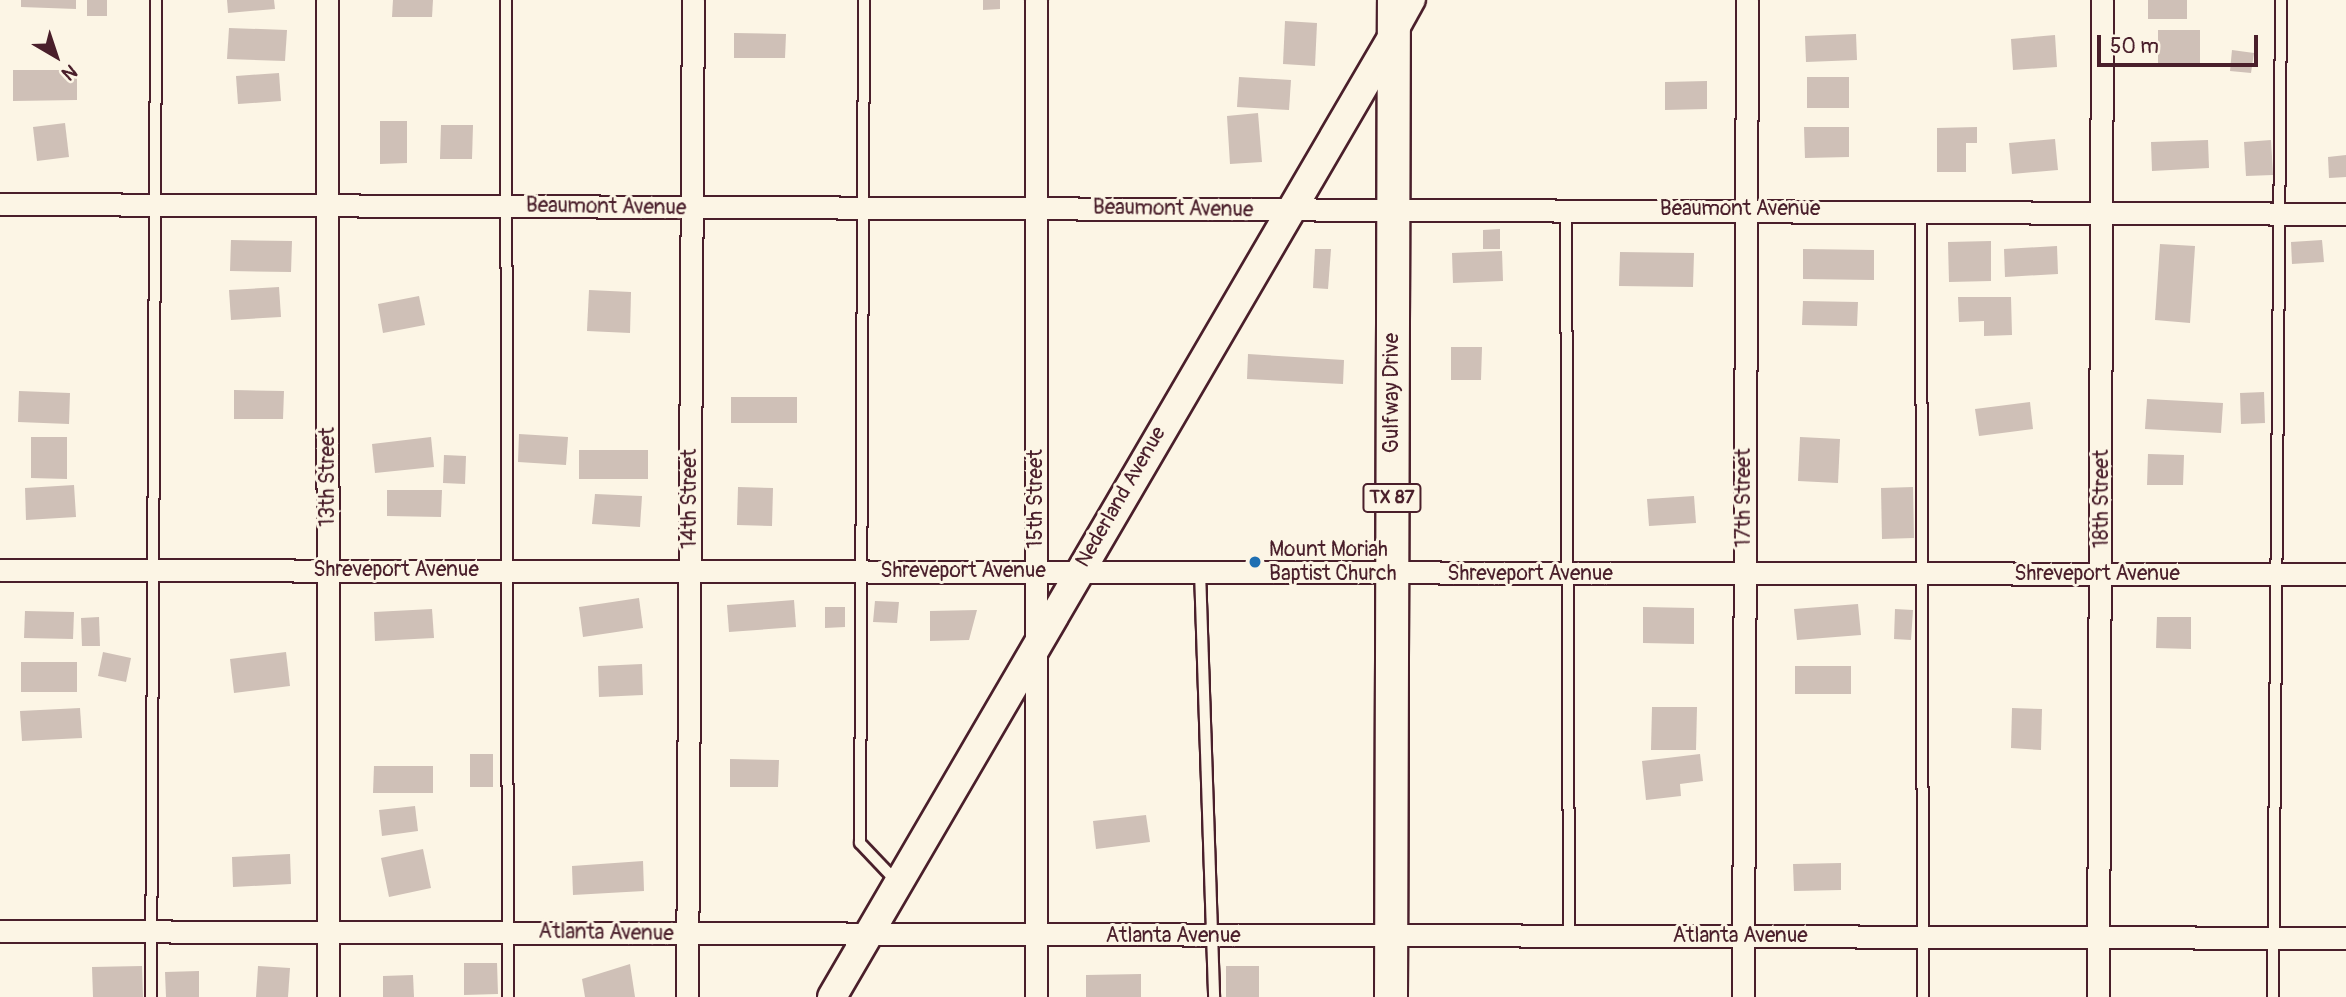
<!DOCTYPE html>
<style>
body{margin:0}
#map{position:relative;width:2346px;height:997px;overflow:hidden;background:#fcf5e5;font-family:Pangolin,sans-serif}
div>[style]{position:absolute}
.building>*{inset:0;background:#cfc0b7}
.roads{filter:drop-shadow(2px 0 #4a1f2b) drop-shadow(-2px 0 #4a1f2b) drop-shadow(0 2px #4a1f2b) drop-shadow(0 -2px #4a1f2b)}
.lane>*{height:10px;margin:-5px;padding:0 5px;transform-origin:5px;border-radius:5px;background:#fcf5e5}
.street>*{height:21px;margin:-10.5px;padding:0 10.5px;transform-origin:10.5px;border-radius:10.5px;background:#fcf5e5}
.secondary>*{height:28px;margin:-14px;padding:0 14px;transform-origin:14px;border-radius:14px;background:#fcf5e5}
.primary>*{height:32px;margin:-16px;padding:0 16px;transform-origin:16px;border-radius:16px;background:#fcf5e5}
.dots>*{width:19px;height:19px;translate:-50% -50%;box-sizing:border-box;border:4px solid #fcf5e5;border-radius:50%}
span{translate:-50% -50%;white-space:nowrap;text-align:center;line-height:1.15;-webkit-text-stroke:6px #fcf5e5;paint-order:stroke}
.shield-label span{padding:2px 5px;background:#fcf5e5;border:2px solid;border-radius:5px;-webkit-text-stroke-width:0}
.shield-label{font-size:19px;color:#4a1f2b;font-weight:700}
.street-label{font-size:21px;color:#4a1f2b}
.poi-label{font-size:21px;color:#4a1f2b}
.left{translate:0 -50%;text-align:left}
.north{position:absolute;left:21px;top:21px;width:70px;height:70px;-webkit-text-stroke:5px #fcf5e5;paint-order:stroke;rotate:141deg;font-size:19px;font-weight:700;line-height:28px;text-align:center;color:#4a1f2b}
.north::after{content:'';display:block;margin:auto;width:24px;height:32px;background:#4a1f2b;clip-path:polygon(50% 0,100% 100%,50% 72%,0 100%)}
.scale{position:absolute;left:2097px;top:35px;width:161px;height:32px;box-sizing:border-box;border:4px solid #4a1f2b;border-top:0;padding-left:9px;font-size:21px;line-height:24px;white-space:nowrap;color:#4a1f2b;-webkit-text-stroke:5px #fcf5e5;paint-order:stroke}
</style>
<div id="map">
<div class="building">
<div style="clip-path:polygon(21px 0,76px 0,76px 9px,21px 7px)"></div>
<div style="clip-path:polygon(87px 0,107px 0,107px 16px,87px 16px)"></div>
<div style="clip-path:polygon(227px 0,274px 0,275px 9px,228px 13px)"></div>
<div style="clip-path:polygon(393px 0,433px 0,432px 17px,392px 17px)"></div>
<div style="clip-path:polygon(983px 0,1000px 0,1000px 9px,983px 10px)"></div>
<div style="clip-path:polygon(2148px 0,2187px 0,2187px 19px,2148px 19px)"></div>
<div style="clip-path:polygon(1285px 21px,1317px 23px,1315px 66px,1283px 64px)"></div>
<div style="clip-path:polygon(229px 28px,287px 30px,285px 61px,227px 59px)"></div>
<div style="clip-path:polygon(2158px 30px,2200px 30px,2200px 66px,2158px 66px)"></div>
<div style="clip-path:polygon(734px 33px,786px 34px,785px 58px,734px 58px)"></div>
<div style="clip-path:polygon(1856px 34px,1857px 60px,1806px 62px,1805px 36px)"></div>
<div style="clip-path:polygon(2055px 35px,2057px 67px,2013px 70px,2011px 39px)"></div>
<div style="clip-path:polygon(2232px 50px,2254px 53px,2251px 73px,2230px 71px)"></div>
<div style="clip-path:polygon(13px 70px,77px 70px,77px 100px,13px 101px)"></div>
<div style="clip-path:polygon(279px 73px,281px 101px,238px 104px,236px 76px)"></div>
<div style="clip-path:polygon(1239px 77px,1291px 80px,1289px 110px,1237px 107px)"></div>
<div style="clip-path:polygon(1807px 77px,1849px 77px,1849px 108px,1807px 108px)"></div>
<div style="clip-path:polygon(1707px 81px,1707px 109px,1665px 110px,1665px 82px)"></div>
<div style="clip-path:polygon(1258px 113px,1262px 162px,1230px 164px,1227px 116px)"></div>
<div style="clip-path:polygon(380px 121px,407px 121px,407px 163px,380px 164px)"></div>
<div style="clip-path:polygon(65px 123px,69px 157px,37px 161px,33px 127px)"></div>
<div style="clip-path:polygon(441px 125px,473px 125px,472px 159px,440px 159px)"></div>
<div style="clip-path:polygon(1804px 127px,1849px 127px,1849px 157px,1805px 158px)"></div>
<div style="clip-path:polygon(1977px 127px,1977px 143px,1966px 143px,1966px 172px,1937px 172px,1937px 128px)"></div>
<div style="clip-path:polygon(2055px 139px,2058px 170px,2012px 174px,2009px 143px)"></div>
<div style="clip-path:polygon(2208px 140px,2209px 168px,2152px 171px,2151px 142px)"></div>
<div style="clip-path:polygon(2271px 140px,2273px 175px,2246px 176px,2244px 142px)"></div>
<div style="clip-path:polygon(2346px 155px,2346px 177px,2329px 178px,2328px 157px)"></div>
<div style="clip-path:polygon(1500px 229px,1500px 249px,1483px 249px,1483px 230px)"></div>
<div style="clip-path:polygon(231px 240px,292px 241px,291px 272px,230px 271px)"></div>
<div style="clip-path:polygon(2322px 240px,2324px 262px,2292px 264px,2291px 242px)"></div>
<div style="clip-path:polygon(1991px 241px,1991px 281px,1949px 282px,1948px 242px)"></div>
<div style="clip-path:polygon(2160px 244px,2195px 246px,2190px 323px,2155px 320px)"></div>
<div style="clip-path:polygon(2057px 246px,2058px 274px,2005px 277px,2004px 249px)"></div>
<div style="clip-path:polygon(1315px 249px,1331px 249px,1328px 289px,1313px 288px)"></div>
<div style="clip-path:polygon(1803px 249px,1874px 250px,1874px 280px,1803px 279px)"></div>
<div style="clip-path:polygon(1502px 251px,1503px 281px,1453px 283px,1452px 253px)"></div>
<div style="clip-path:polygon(1620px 252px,1694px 253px,1693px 287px,1619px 286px)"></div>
<div style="clip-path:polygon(279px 287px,281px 317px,231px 320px,229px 290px)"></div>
<div style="clip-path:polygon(589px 290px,631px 292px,630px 333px,587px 331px)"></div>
<div style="clip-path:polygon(419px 296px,425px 325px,383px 333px,378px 304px)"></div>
<div style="clip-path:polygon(1958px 297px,2011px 297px,2012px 335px,1984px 336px,1984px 321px,1959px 322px)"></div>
<div style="clip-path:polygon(1803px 301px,1858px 302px,1857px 326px,1802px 325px)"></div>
<div style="clip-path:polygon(1451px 347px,1482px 347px,1481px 380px,1451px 380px)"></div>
<div style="clip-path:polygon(1248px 354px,1344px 360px,1343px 384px,1247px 379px)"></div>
<div style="clip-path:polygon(234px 390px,284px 391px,283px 419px,234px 419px)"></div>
<div style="clip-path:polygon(19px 391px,70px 393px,69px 424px,18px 422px)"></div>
<div style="clip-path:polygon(2264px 392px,2265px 423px,2241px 424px,2240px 393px)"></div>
<div style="clip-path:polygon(731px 397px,797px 397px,797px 423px,731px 423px)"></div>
<div style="clip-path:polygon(2147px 399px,2223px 403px,2221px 433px,2145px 429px)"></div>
<div style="clip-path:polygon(2030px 402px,2033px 429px,1979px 436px,1975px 409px)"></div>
<div style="clip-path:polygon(519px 434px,568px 437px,566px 465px,518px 462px)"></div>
<div style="clip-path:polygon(31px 437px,67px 437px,67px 479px,31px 478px)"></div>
<div style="clip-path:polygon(431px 437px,434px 467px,375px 473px,372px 444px)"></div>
<div style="clip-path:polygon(1800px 437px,1840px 439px,1838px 483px,1798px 481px)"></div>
<div style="clip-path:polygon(579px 450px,648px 450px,648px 479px,579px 479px)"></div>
<div style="clip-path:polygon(2148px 454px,2184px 455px,2183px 485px,2147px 485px)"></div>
<div style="clip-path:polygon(444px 455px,466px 456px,465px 484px,443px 483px)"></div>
<div style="clip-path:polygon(74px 485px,76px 517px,26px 520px,25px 488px)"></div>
<div style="clip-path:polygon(738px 487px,773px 488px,772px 526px,737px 525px)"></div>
<div style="clip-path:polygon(1913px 487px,1914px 538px,1882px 539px,1881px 488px)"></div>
<div style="clip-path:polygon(387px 490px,442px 490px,441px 517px,387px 516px)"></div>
<div style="clip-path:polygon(595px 494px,642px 496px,640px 527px,592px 524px)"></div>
<div style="clip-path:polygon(1694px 496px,1696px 523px,1649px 526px,1647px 499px)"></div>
<div style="clip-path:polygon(639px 598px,643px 628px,583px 637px,579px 607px)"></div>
<div style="clip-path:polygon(794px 600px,796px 627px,729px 632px,727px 605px)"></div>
<div style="clip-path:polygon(875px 601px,899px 602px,897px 623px,873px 622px)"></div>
<div style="clip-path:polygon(1858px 604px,1861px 635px,1797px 640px,1794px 609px)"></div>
<div style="clip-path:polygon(825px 607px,845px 607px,845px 627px,825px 628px)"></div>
<div style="clip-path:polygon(1643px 607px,1694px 608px,1694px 644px,1643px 643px)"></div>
<div style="clip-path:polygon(432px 609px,434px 638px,375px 641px,374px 612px)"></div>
<div style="clip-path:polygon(1895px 609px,1913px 610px,1911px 640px,1894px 639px)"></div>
<div style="clip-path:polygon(977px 610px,969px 640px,930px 641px,930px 611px)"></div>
<div style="clip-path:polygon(25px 611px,74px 612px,73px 639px,24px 638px)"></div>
<div style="clip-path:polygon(99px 617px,100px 646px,82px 646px,81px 618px)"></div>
<div style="clip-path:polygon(2157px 617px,2191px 617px,2191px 649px,2156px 648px)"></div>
<div style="clip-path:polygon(103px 652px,131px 658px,126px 682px,98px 676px)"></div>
<div style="clip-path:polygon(286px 652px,290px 686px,234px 693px,230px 659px)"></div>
<div style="clip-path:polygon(21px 662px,77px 662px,77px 692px,21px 692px)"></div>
<div style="clip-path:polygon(642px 664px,643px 695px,599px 697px,598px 666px)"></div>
<div style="clip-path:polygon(1795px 666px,1851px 666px,1851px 694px,1795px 694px)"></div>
<div style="clip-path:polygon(1652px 707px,1697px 707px,1696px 750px,1651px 750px)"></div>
<div style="clip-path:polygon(80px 708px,82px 738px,22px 741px,20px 711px)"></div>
<div style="clip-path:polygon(2012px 708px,2042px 709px,2041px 750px,2011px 748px)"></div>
<div style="clip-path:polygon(470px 754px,493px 754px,493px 787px,470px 787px)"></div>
<div style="clip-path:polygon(1700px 754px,1703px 781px,1680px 784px,1681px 796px,1646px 800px,1642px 761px)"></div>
<div style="clip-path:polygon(730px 759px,779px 760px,778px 787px,730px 787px)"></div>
<div style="clip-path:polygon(374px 766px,433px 766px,433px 793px,373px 793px)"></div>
<div style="clip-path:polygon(415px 806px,418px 831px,382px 836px,379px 810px)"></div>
<div style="clip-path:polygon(1146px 815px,1150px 842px,1096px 849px,1093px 821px)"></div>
<div style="clip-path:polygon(423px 849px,431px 888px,389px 897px,381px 858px)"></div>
<div style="clip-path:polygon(290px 854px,291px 884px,233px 887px,232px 857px)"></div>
<div style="clip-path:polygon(643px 861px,644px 891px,573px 895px,572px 866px)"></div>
<div style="clip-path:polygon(1841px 863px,1841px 890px,1794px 891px,1793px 864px)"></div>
<div style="clip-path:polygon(464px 963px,497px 963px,498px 994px,464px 995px)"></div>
<div style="clip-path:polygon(630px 964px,635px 997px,585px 997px,582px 979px)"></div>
<div style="clip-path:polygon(142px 966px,143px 997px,93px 997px,92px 967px)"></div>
<div style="clip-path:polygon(258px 966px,290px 968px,288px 997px,256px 997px)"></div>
<div style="clip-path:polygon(1226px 966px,1259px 966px,1259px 997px,1226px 997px)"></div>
<div style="clip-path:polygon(199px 971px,199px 997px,166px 997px,165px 972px)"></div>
<div style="clip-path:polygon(1141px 974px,1141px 997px,1086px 997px,1086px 975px)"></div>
<div style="clip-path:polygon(413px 975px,414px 997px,383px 997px,383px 976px)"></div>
</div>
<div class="roads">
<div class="lane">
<div style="left:506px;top:0;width:997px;rotate:89.89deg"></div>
<div style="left:864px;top:0;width:843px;rotate:90.27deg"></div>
<div style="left:860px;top:843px;width:54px;rotate:46.5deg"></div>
<div style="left:1566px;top:209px;width:726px;rotate:89.76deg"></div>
<div style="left:1921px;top:210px;width:787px;rotate:89.85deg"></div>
<div style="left:1200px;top:571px;width:426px;rotate:88.1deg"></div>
<div style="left:151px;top:997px;width:997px;rotate:-89.71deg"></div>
<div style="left:2273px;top:997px;width:997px;rotate:-89.54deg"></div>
</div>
<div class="street">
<div style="left:327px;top:0;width:997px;rotate:89.94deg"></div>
<div style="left:1396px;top:32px;width:37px;rotate:-61deg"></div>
<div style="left:0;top:204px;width:2346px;rotate:0.24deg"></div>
<div style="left:0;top:570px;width:2346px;rotate:0.1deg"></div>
<div style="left:0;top:931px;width:2346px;rotate:0.17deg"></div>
<div style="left:687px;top:997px;width:997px;rotate:-89.66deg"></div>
<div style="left:1036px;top:997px;width:997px;rotate:-90deg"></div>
<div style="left:1743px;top:997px;width:997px;rotate:-89.77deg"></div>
<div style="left:2098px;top:997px;width:997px;rotate:-89.77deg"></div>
</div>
<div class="secondary">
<div style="left:832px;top:997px;width:1115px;rotate:-59.73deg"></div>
</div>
<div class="primary">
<div style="left:1391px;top:997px;width:997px;rotate:-89.83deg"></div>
</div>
</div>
<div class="dots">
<div style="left:1255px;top:562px;background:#1f6fb2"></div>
</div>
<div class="shield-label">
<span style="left:1392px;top:498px">TX 87</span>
</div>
<div class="street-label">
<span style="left:606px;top:207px;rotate:1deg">Beaumont Avenue</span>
<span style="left:1173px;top:209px;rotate:1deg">Beaumont Avenue</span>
<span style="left:1740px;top:209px">Beaumont Avenue</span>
<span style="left:1392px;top:393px;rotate:-90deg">Gulfway Drive</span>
<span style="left:328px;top:477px;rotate:-90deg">13th Street</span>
<span style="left:1121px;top:497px;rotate:-60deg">Nederland Avenue</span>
<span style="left:1744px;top:498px;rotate:-90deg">17th Street</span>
<span style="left:690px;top:499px;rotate:-90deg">14th Street</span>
<span style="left:1036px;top:499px;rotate:-90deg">15th Street</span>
<span style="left:2102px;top:499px;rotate:-90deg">18th Street</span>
<span style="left:396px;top:570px">Shreveport Avenue</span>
<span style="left:963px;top:571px">Shreveport Avenue</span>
<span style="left:1530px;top:574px">Shreveport Avenue</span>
<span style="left:2097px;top:574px">Shreveport Avenue</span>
<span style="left:606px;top:933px;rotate:1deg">Atlanta Avenue</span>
<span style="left:1173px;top:936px">Atlanta Avenue</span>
<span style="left:1740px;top:936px">Atlanta Avenue</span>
</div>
<div class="poi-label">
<span class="left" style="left:1269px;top:562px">Mount Moriah<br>Baptist Church</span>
</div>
<div class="north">N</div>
<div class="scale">50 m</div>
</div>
